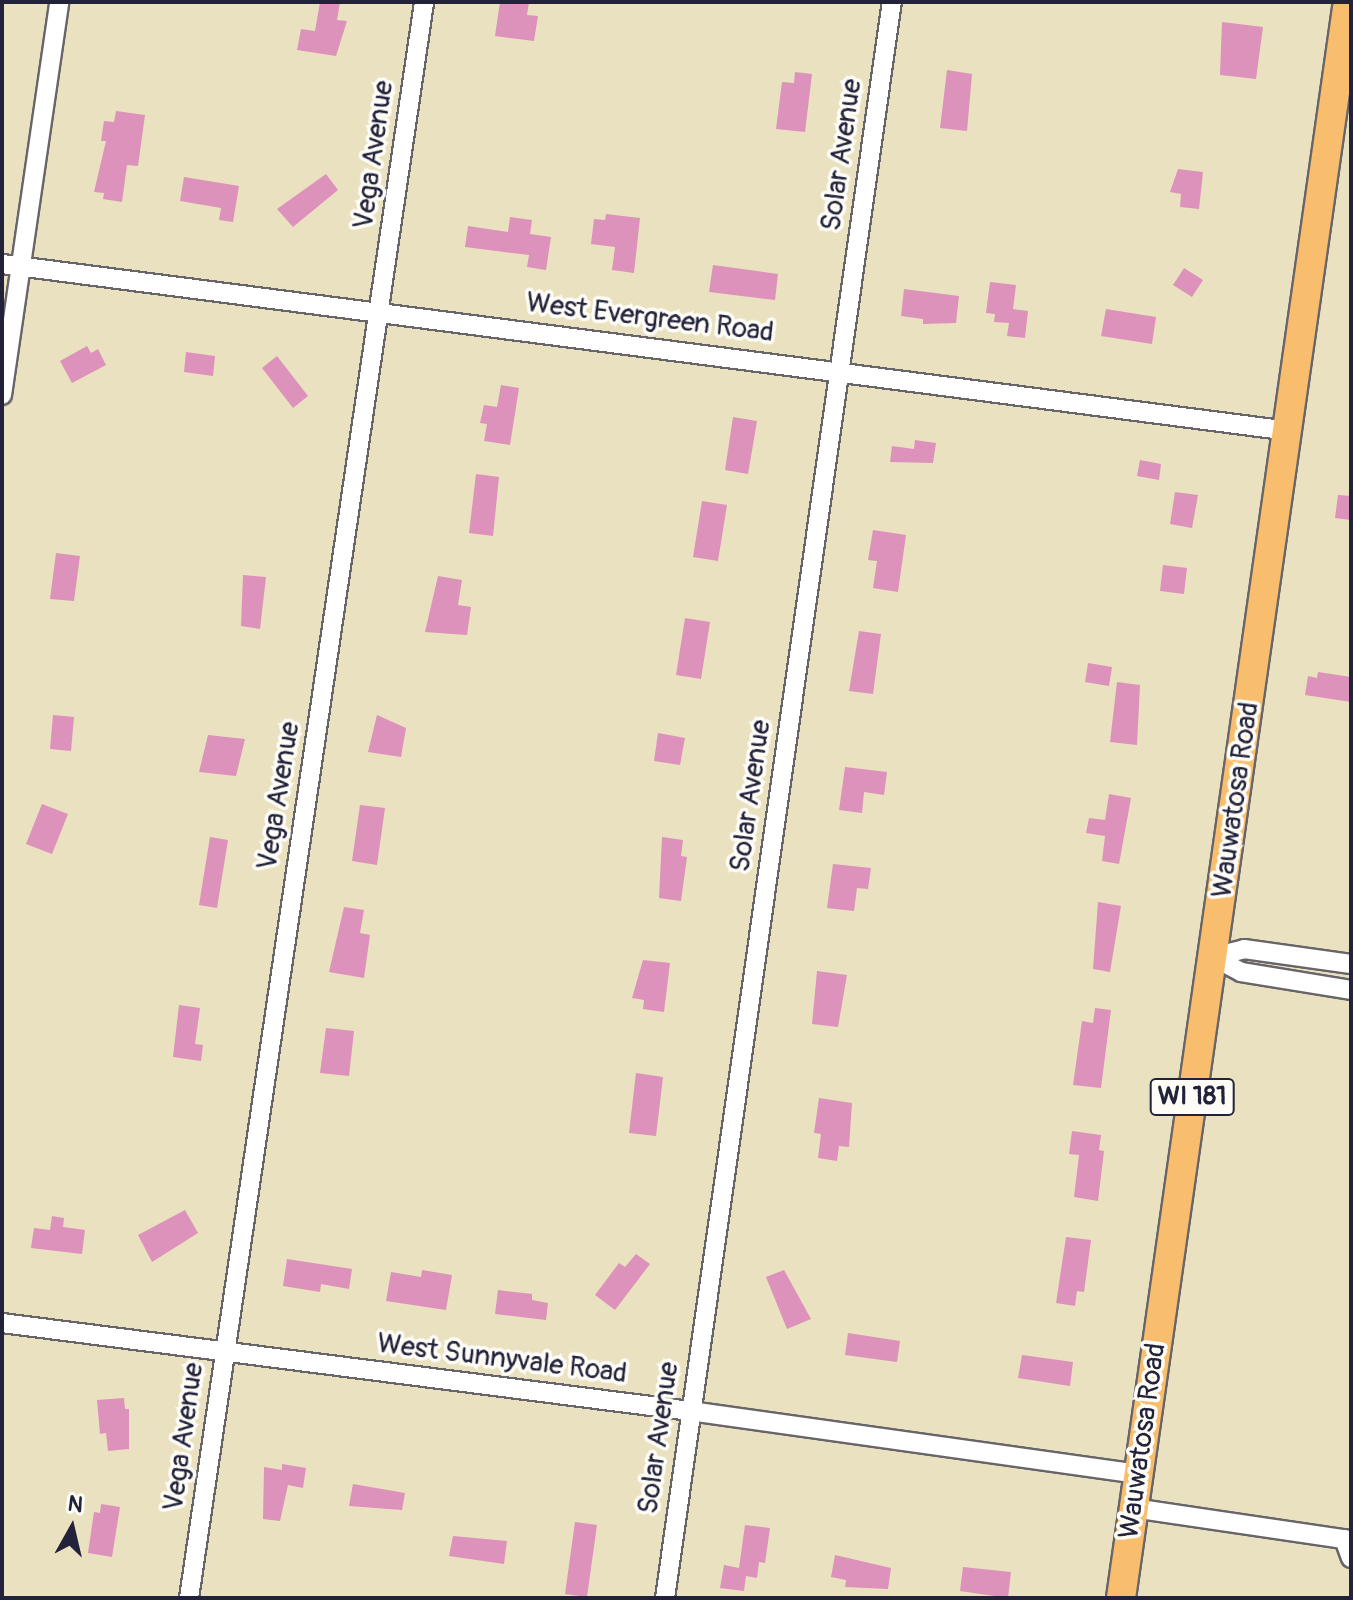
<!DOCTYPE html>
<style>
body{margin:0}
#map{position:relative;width:1353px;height:1600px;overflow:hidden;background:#eae1c0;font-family:Pangolin,sans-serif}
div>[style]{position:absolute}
.building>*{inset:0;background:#dc92ba}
.roads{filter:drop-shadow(2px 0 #68656a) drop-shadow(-2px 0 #68656a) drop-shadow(0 2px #68656a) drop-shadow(0 -2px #68656a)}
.minor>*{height:18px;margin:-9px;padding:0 9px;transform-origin:9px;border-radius:9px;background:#fff}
.primary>*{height:28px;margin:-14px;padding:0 14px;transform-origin:14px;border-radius:14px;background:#f9be6d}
span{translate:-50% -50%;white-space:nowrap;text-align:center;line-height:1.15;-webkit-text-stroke:7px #fdfcf7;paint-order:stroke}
.shield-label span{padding:2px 6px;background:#fdfcf7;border:2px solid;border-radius:6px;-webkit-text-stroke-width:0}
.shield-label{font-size:26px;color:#22223b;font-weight:700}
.street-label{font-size:28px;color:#22223b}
.frame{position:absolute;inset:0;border:4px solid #22223b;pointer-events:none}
.north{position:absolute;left:32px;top:1488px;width:80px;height:80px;-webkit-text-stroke:6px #fdfcf7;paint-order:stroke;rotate:8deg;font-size:22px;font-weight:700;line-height:32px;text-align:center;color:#22223b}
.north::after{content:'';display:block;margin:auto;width:28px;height:36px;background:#22223b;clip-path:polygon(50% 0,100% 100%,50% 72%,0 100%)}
</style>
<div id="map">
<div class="building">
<div style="clip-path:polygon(320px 2px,340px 2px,337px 20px,347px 21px,336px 56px,297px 50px,301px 29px,315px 31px)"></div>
<div style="clip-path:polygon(500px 2px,529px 2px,527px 15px,538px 16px,534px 41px,495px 36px)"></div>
<div style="clip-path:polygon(1222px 22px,1263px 27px,1256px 79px,1220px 75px)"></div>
<div style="clip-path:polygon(947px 70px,972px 74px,967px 131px,940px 128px)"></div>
<div style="clip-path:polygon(795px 72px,812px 74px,805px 132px,776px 129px,782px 82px,794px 83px)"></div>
<div style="clip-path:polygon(116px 111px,145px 115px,138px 166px,127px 165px,122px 202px,103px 199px,104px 193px,94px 192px,106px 141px,101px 141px,104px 121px,114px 122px)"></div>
<div style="clip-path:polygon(1178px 169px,1203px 172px,1199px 209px,1180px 207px,1181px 194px,1170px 192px)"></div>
<div style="clip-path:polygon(326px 174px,338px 190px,293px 227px,277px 209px)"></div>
<div style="clip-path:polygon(184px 177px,239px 186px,233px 222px,219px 220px,221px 208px,180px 201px)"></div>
<div style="clip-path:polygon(606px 214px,640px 218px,634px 273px,612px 270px,615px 247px,591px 244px,594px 219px,605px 220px)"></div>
<div style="clip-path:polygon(510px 217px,532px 220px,530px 234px,551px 237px,546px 270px,527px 267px,529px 255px,465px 247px,468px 226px,508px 232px)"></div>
<div style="clip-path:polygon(713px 265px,778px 274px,775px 300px,709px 292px)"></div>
<div style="clip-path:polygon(1184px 268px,1203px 280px,1192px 297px,1173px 285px)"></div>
<div style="clip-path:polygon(990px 282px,1016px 285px,1013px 309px,1028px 311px,1025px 338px,1007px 336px,1009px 323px,994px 322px,995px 314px,986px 313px)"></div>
<div style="clip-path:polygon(904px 289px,959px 296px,956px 323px,923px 324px,923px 319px,901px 316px)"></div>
<div style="clip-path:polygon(1106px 309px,1156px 317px,1152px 344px,1101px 336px)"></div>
<div style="clip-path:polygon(87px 346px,91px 353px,98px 349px,106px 365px,72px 383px,60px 361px)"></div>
<div style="clip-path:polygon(186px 352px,215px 356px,213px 376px,184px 372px)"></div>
<div style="clip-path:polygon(277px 356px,308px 396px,293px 408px,262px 368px)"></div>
<div style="clip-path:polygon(501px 385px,519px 388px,510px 445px,484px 441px,487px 424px,480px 423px,484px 405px,497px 407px)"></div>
<div style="clip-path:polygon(733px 417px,757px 421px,748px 474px,725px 470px)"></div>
<div style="clip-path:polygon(915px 440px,936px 443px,933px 463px,890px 462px,892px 446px,914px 449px)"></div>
<div style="clip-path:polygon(1140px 460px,1161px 464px,1159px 480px,1137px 476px)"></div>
<div style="clip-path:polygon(476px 474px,499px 477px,493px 536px,469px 533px)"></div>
<div style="clip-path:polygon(1175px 492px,1198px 495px,1192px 528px,1170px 524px)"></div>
<div style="clip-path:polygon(1338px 495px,1351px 496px,1351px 520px,1335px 518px)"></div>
<div style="clip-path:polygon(702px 501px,727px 505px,718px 561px,693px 557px)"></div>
<div style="clip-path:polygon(873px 530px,906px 535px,898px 592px,873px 588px,877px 561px,868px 560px)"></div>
<div style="clip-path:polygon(56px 553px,80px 556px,74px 601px,50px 599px)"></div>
<div style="clip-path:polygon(1163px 565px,1187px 568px,1184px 594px,1160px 591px)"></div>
<div style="clip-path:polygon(243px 575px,266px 577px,260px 629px,241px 626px)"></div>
<div style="clip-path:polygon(438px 576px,462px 580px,458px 605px,471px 607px,467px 635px,425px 632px)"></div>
<div style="clip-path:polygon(685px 618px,710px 622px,701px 679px,676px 675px)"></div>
<div style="clip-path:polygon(859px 631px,881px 634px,873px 694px,849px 691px)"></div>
<div style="clip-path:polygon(1088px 663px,1112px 667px,1109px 686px,1085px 682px)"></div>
<div style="clip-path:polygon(1318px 672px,1351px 677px,1351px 702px,1305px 695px,1308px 676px,1317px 678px)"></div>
<div style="clip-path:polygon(1117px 682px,1140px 685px,1137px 745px,1110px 742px)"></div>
<div style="clip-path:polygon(53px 715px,74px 717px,71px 751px,50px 749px)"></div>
<div style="clip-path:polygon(377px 715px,406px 728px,401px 757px,368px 752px)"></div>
<div style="clip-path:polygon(658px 733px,685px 738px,680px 765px,654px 761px)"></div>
<div style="clip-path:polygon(208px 735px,245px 739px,236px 776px,199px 772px)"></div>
<div style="clip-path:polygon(845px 767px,887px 772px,884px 795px,864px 792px,862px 813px,839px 810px)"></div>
<div style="clip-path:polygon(1109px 794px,1131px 798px,1119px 864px,1102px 861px,1105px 836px,1086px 833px,1089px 818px,1105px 820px)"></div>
<div style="clip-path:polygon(42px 804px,68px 814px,52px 854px,26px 844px)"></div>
<div style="clip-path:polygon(360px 805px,385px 808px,377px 865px,352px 861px)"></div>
<div style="clip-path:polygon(210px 837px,228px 840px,217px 908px,199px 905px)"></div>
<div style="clip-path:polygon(662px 837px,683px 840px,681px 856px,687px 857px,681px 901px,659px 898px)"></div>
<div style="clip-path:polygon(833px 864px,871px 868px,868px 889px,857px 888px,854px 911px,827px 908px)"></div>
<div style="clip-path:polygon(1098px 902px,1121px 906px,1110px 972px,1093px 969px)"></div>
<div style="clip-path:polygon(344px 907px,364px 910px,360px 933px,370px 935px,364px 978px,329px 972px)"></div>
<div style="clip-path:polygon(643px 960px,670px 963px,664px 1012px,643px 1009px,644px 1000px,632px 998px)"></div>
<div style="clip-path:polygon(817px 971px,847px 975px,838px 1027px,812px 1024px)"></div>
<div style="clip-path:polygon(179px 1005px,200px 1008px,195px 1044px,203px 1045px,201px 1061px,173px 1057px)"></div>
<div style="clip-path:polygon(1095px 1008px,1111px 1010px,1101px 1088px,1073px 1085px,1082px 1021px,1093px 1023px)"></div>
<div style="clip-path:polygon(326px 1028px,354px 1031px,349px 1076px,320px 1073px)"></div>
<div style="clip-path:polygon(636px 1073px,663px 1077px,656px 1136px,629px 1133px)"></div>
<div style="clip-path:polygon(819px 1098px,852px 1103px,849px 1147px,839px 1146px,837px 1161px,818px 1158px,821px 1134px,814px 1133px)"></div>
<div style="clip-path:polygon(1072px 1131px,1101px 1135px,1099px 1150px,1104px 1151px,1098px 1201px,1074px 1197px,1079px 1155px,1069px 1154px)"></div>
<div style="clip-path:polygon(185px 1210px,198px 1233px,152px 1262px,138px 1235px)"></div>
<div style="clip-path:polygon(52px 1216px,64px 1218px,63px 1227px,85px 1230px,82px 1254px,31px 1248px,34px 1228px,50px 1230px)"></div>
<div style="clip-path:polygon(1066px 1237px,1091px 1240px,1084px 1292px,1077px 1291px,1075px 1306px,1056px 1303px)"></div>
<div style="clip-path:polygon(636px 1254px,650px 1264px,615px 1310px,595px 1295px,619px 1263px,625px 1267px)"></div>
<div style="clip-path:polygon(287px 1259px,352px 1269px,349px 1289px,321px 1284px,320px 1292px,283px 1286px)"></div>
<div style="clip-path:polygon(422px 1270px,452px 1275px,446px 1310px,386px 1301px,391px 1272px,421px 1277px)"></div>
<div style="clip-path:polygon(784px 1270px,811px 1319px,787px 1329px,766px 1277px)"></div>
<div style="clip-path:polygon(498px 1290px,532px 1294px,532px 1300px,548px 1303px,546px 1320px,495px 1314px)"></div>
<div style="clip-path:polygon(848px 1333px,900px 1341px,897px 1362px,845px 1355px)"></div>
<div style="clip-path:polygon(1022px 1355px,1073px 1362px,1070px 1386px,1018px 1378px)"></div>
<div style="clip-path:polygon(124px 1398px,125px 1409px,129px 1409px,129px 1449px,108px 1451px,106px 1433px,100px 1434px,97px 1400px)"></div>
<div style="clip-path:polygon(282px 1464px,306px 1468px,303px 1488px,288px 1485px,280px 1521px,263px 1519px,264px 1467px,282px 1470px)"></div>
<div style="clip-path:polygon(353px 1484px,405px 1493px,402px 1510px,349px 1506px)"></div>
<div style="clip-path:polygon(101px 1504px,120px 1507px,112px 1557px,88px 1553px,94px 1512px,100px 1513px)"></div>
<div style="clip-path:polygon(575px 1522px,597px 1525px,587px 1597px,565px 1594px)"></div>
<div style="clip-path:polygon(745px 1525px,770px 1528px,765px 1563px,759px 1562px,757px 1578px,746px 1576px,744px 1591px,720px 1588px,724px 1565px,739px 1568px)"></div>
<div style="clip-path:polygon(453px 1536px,507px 1541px,504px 1564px,449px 1556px)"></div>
<div style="clip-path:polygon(835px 1555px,891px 1568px,888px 1589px,845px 1587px,846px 1580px,831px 1577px)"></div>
<div style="clip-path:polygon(963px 1567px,1011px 1572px,1008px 1598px,960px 1591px)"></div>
</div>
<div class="roads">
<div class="minor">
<div style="left:2px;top:264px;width:1299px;rotate:7.39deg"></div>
<div style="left:2px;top:395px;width:397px;rotate:-81.7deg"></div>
<div style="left:1213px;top:957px;width:32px;rotate:28deg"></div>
<div style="left:1241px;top:972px;width:111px;rotate:9.3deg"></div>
<div style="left:1213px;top:957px;width:32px;rotate:-14deg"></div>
<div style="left:1244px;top:949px;width:108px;rotate:8deg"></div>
<div style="left:2px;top:1323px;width:694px;rotate:7.29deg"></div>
<div style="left:690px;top:1411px;width:451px;rotate:8deg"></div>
<div style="left:1133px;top:1508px;width:220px;rotate:8.4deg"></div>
<div style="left:1344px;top:1539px;width:20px;rotate:70deg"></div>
<div style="left:189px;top:1598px;width:1613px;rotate:-81.62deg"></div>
<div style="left:665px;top:1598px;width:1612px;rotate:-81.91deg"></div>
</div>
<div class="primary">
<div style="left:1121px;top:1598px;width:1612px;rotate:-81.91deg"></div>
</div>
</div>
<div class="shield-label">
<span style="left:1192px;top:1097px">WI 181</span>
</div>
<div class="street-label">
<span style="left:374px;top:155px;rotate:-82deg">Vega Avenue</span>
<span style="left:842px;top:155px;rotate:-82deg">Solar Avenue</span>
<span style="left:650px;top:318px;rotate:7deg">West Evergreen Road</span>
<span style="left:279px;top:796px;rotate:-81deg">Vega Avenue</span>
<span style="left:751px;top:796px;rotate:-82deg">Solar Avenue</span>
<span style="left:1236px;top:800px;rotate:-82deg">Wauwatosa Road</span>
<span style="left:502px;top:1359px;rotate:7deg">West Sunnyvale Road</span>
<span style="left:184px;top:1437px;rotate:-82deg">Vega Avenue</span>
<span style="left:659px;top:1438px;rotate:-82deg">Solar Avenue</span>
<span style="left:1143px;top:1441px;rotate:-82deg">Wauwatosa Road</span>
</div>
<div class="frame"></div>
<div class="north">N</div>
</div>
